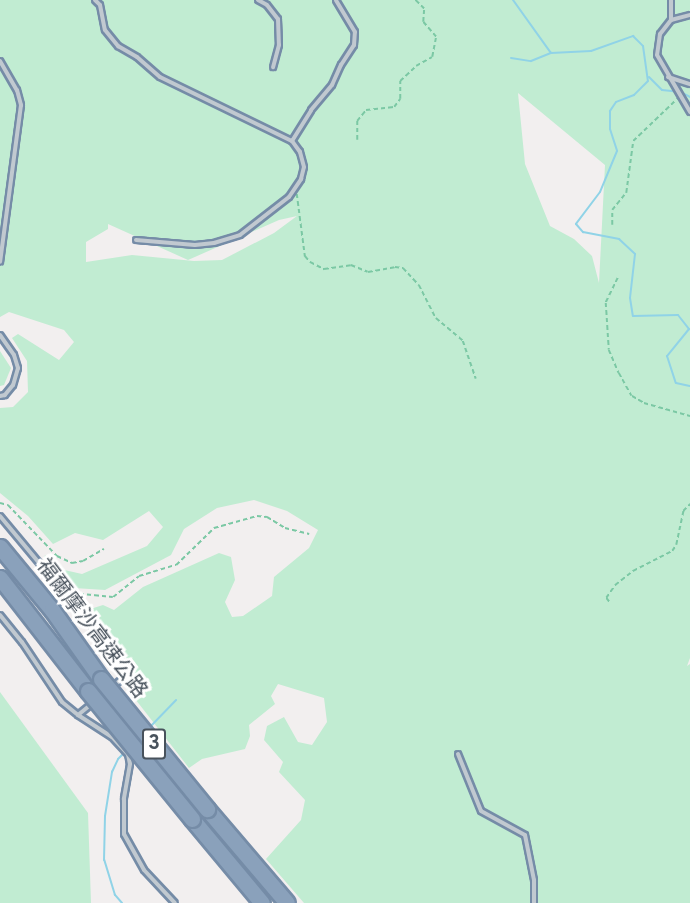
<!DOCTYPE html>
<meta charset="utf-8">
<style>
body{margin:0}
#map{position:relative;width:690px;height:903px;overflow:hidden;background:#f2efef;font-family:Overpass,"Noto Sans TC",sans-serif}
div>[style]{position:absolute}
.green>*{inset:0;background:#c1ecd2}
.stream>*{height:2px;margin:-1px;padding:0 1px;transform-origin:1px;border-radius:1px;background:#90d3e7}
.path>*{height:1.5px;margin-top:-0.75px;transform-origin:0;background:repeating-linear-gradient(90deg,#7bc8a4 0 4.5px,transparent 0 7.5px)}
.roads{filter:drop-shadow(2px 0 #758ca7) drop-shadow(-2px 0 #758ca7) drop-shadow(0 2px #758ca7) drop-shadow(0 -2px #758ca7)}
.lane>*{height:4px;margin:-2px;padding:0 2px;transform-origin:2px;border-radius:2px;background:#c1c9d0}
.highway>*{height:15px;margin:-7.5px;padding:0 7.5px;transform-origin:7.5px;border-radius:7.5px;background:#8aa1bb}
.bridges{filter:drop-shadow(2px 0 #758ca7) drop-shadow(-2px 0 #758ca7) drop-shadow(0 2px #758ca7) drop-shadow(0 -2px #758ca7)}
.highway-bridge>*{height:15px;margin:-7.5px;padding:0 7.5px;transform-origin:7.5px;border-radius:7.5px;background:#8aa1bb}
span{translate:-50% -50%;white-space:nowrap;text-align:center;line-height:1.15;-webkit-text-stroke:6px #fff;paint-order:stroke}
.shield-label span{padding:2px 4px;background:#fff;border:2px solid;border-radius:4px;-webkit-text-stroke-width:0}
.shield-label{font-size:20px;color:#48525c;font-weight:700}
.street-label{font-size:21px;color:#48525c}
</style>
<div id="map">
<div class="green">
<div style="clip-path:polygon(evenodd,0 0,690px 0,690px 658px,687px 666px,690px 664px,690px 903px,304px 903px,266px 859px,301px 820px,305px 800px,279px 772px,283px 762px,264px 740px,267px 726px,284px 717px,298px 742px,312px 745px,327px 722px,324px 698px,278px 684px,271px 696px,275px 704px,249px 725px,250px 736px,245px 749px,202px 759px,189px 768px,125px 686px,130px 662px,84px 611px,103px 605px,114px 610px,143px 587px,219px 553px,231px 557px,235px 580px,225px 602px,232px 617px,243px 616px,272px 596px,274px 577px,309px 548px,318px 530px,287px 511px,254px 500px,217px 508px,184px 529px,171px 555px,105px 590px,74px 588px,54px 577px,43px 562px,45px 555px,60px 569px,82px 574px,147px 546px,163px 527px,149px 511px,103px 540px,75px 533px,53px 544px,28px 516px,0 493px,0 408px,13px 407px,28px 392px,27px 361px,12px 338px,18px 334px,59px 360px,74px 342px,64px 330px,9px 312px,0 317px,0 0,518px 93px,605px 165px,599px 283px,592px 256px,574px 239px,550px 226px,525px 164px,518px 93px,0 0,297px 216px,274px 233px,222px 260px,194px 261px,132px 255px,86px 262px,86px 242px,108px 229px,108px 224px,188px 260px,279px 220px,297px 216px)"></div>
<div style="clip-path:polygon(0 351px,11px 368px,4px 385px,0 386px)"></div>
<div style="clip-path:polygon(0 692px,88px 813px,91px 903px,0 903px)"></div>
</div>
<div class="stream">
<div style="left:513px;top:0;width:65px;rotate:54.4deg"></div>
<div style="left:551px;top:53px;width:40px;rotate:-2.9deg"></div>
<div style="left:591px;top:51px;width:45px;rotate:-19.7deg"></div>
<div style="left:633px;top:36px;width:14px;rotate:45deg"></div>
<div style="left:643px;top:46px;width:35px;rotate:82deg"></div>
<div style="left:648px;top:81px;width:20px;rotate:135deg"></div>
<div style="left:634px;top:95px;width:19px;rotate:159deg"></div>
<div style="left:616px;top:102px;width:11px;rotate:124deg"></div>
<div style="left:610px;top:111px;width:18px;rotate:90deg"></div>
<div style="left:610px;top:129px;width:23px;rotate:72deg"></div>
<div style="left:617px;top:151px;width:44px;rotate:112.5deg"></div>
<div style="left:600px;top:192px;width:40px;rotate:127deg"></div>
<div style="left:576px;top:224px;width:11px;rotate:49deg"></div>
<div style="left:583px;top:232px;width:37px;rotate:11deg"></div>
<div style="left:619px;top:239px;width:22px;rotate:43deg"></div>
<div style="left:635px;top:254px;width:44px;rotate:96.5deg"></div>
<div style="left:630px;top:298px;width:18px;rotate:81deg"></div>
<div style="left:633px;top:316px;width:45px;rotate:-1.3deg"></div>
<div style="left:678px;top:315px;width:18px;rotate:52deg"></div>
<div style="left:689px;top:329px;width:35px;rotate:129deg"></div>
<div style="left:667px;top:356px;width:28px;rotate:72deg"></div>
<div style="left:676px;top:383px;width:14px;rotate:12deg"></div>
<div style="left:511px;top:58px;width:20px;rotate:9deg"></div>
<div style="left:531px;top:61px;width:22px;rotate:-22deg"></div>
<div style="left:649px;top:77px;width:18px;rotate:45deg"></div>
<div style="left:662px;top:90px;width:19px;rotate:6deg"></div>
<div style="left:681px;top:92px;width:10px;rotate:29deg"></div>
<div style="left:149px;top:728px;width:39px;rotate:-46deg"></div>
<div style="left:122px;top:903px;width:11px;rotate:-131deg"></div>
<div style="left:115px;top:895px;width:37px;rotate:-107deg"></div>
<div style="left:104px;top:860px;width:44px;rotate:-88.7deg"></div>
<div style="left:105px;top:816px;width:45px;rotate:-81deg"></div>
<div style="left:112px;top:772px;width:14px;rotate:-65deg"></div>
<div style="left:118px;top:759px;width:11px;rotate:-45deg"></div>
</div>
<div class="path">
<div style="left:357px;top:140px;width:19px;rotate:-90deg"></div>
<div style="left:357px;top:121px;width:14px;rotate:-51deg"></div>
<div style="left:366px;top:110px;width:28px;rotate:-6deg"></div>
<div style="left:394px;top:107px;width:10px;rotate:-53deg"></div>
<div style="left:400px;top:99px;width:18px;rotate:-90deg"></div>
<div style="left:400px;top:81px;width:22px;rotate:-43deg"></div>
<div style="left:416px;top:66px;width:18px;rotate:-29deg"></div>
<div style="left:432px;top:57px;width:20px;rotate:-79deg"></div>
<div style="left:436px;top:37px;width:20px;rotate:-131deg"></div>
<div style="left:423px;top:22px;width:13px;rotate:-86deg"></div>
<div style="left:424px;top:9px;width:13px;rotate:-135deg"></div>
<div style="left:297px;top:194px;width:63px;rotate:82.6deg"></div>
<div style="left:305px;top:256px;width:8px;rotate:50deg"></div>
<div style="left:310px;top:262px;width:16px;rotate:27deg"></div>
<div style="left:324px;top:269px;width:27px;rotate:-8deg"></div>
<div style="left:351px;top:265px;width:18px;rotate:22deg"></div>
<div style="left:368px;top:272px;width:27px;rotate:-10deg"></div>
<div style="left:395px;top:267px;width:8px;rotate:7deg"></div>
<div style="left:403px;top:268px;width:23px;rotate:47deg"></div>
<div style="left:419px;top:285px;width:37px;rotate:63deg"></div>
<div style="left:436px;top:318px;width:35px;rotate:40deg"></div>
<div style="left:463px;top:341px;width:40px;rotate:71.1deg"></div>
<div style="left:612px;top:225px;width:15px;rotate:-90deg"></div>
<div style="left:612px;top:210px;width:22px;rotate:-51deg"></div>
<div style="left:626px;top:193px;width:52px;rotate:-82.3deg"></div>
<div style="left:633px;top:141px;width:61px;rotate:-43.7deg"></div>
<div style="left:618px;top:278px;width:28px;rotate:116deg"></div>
<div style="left:606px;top:303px;width:47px;rotate:86.3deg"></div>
<div style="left:609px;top:350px;width:25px;rotate:67deg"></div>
<div style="left:619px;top:373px;width:26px;rotate:61deg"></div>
<div style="left:632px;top:396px;width:14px;rotate:30deg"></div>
<div style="left:644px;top:403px;width:48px;rotate:15.8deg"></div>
<div style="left:0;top:503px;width:8px;rotate:14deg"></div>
<div style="left:8px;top:505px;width:71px;rotate:46.1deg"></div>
<div style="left:57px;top:556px;width:17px;rotate:25deg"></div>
<div style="left:72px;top:563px;width:11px;rotate:-10deg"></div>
<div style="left:83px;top:561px;width:24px;rotate:-30deg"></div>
<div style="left:72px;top:593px;width:41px;rotate:5.6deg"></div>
<div style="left:113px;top:597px;width:33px;rotate:-39deg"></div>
<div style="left:139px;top:576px;width:39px;rotate:-17deg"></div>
<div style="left:176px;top:565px;width:53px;rotate:-44.2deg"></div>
<div style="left:214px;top:528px;width:45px;rotate:-15.6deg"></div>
<div style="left:257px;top:516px;width:10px;rotate:6deg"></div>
<div style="left:267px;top:517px;width:21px;rotate:31deg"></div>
<div style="left:285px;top:528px;width:25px;rotate:14deg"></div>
<div style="left:609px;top:602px;width:5px;rotate:-127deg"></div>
<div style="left:606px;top:598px;width:16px;rotate:-55deg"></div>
<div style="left:615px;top:585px;width:23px;rotate:-38deg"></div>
<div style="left:633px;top:571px;width:44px;rotate:-27.1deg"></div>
<div style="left:672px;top:551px;width:7px;rotate:-56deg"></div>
<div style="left:676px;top:545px;width:35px;rotate:-78deg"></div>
<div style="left:683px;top:511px;width:10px;rotate:-45deg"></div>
</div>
<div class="roads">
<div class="lane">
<div style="left:95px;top:0;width:7px;rotate:45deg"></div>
<div style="left:100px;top:5px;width:25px;rotate:79deg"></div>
<div style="left:105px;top:30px;width:21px;rotate:51deg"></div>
<div style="left:118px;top:46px;width:22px;rotate:30deg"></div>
<div style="left:137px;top:57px;width:30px;rotate:41deg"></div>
<div style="left:160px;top:77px;width:147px;rotate:25.9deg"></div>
<div style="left:292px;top:141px;width:36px;rotate:-58deg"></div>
<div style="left:311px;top:110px;width:33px;rotate:-50deg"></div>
<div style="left:332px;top:85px;width:22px;rotate:-66deg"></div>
<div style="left:341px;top:65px;width:24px;rotate:-57deg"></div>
<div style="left:354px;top:45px;width:13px;rotate:-86deg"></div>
<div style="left:355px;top:32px;width:37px;rotate:-121deg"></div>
<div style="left:258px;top:0;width:10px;rotate:29deg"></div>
<div style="left:267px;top:5px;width:18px;rotate:52deg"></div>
<div style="left:278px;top:19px;width:26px;rotate:88deg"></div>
<div style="left:279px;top:45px;width:23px;rotate:105deg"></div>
<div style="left:671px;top:0;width:20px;rotate:90deg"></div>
<div style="left:671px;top:20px;width:20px;rotate:-15deg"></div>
<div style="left:671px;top:20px;width:18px;rotate:128deg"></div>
<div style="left:660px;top:34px;width:21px;rotate:98deg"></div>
<div style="left:657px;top:55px;width:66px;rotate:59.9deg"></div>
<div style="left:0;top:61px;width:34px;rotate:60deg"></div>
<div style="left:17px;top:90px;width:16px;rotate:75deg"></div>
<div style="left:21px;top:105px;width:158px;rotate:97.6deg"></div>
<div style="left:668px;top:77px;width:23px;rotate:18deg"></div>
<div style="left:136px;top:240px;width:59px;rotate:4.8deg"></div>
<div style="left:195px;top:245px;width:19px;rotate:-6deg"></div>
<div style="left:214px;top:243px;width:27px;rotate:-17deg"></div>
<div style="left:240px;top:235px;width:62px;rotate:-37.8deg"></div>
<div style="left:289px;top:197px;width:22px;rotate:-56deg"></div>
<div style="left:301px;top:179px;width:12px;rotate:-76deg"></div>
<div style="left:304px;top:167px;width:16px;rotate:-105deg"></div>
<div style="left:300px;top:152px;width:14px;rotate:-126deg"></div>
<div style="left:0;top:335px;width:24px;rotate:55deg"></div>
<div style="left:14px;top:355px;width:14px;rotate:73deg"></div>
<div style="left:18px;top:368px;width:18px;rotate:106deg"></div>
<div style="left:13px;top:385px;width:13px;rotate:129deg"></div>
<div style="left:5px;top:395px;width:5px;rotate:169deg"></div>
<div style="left:0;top:516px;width:189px;rotate:50.2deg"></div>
<div style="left:121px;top:661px;width:17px;rotate:83deg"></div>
<div style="left:123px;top:678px;width:16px;rotate:140deg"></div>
<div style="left:0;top:615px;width:35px;rotate:51deg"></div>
<div style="left:22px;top:642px;width:72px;rotate:56.3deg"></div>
<div style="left:62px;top:702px;width:21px;rotate:39deg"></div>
<div style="left:78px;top:715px;width:21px;rotate:-39deg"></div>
<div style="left:78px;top:715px;width:40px;rotate:32.9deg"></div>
<div style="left:112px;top:737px;width:23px;rotate:47deg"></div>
<div style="left:128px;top:754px;width:10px;rotate:79deg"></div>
<div style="left:130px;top:764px;width:36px;rotate:100deg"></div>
<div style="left:124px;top:799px;width:35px;rotate:90deg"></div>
<div style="left:124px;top:834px;width:41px;rotate:60.9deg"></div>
<div style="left:144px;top:870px;width:45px;rotate:46.8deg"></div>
<div style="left:458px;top:754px;width:61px;rotate:68deg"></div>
<div style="left:481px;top:811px;width:50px;rotate:28.6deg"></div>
<div style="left:525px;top:835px;width:46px;rotate:78.7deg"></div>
<div style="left:534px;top:880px;width:23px;rotate:90deg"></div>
</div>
<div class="highway">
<div style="left:0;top:547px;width:82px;rotate:50.5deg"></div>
<div style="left:52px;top:610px;width:85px;rotate:54.6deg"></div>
<div style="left:0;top:578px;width:143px;rotate:52.1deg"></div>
<div style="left:207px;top:809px;width:123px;rotate:49.6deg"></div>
<div style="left:192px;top:819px;width:109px;rotate:50.2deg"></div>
</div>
</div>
<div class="bridges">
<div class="highway-bridge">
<div style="left:101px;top:679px;width:168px;rotate:50.8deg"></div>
<div style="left:88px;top:691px;width:165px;rotate:50.9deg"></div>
</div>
</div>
<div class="shield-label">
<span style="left:154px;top:744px">3</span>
</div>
<div class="street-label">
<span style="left:91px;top:629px;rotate:53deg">福爾摩沙高速公路</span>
</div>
</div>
